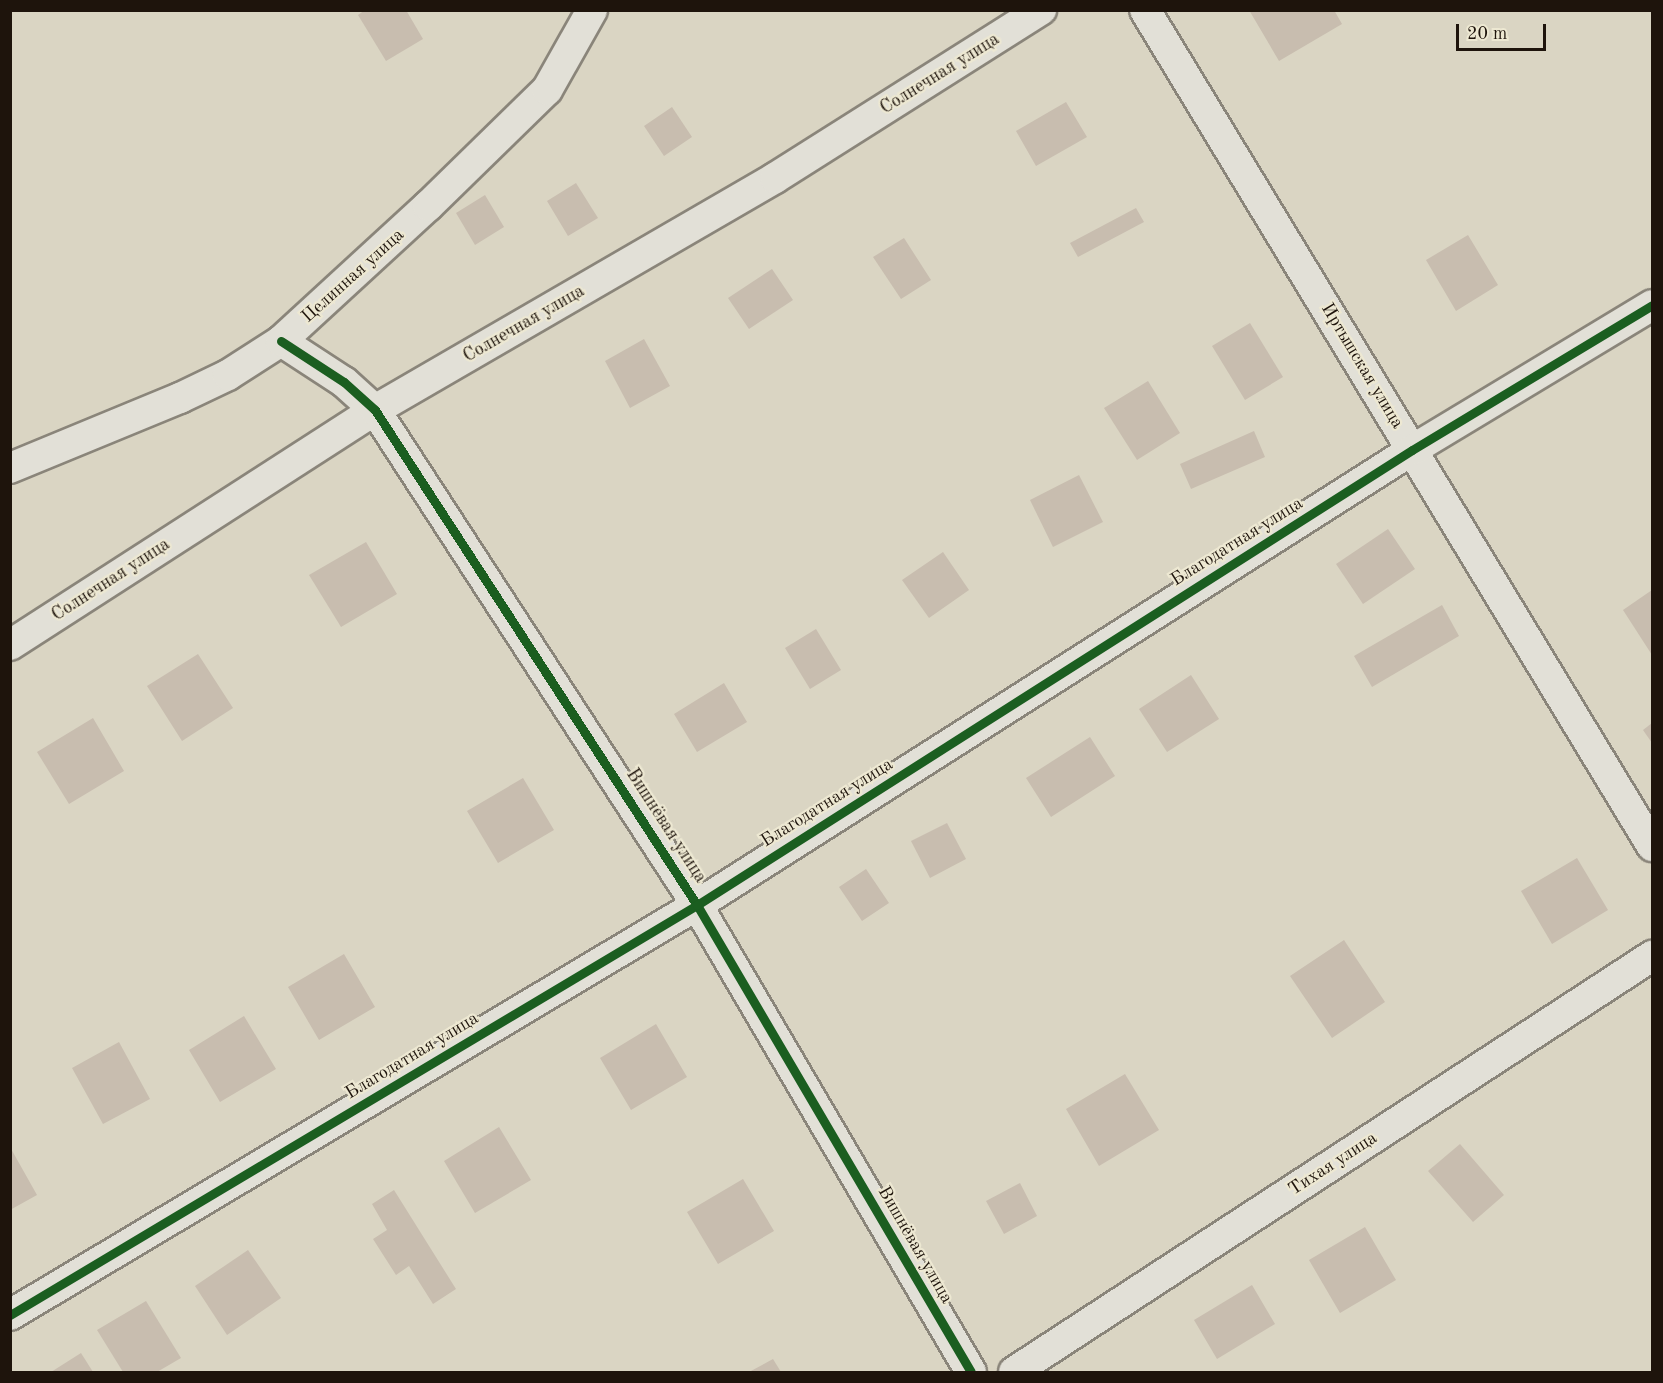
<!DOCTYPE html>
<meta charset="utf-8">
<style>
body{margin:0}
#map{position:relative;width:1663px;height:1383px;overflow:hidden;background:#dad5c3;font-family:"Old Standard TT",serif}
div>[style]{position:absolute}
.building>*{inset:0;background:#c8bdaf}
.roads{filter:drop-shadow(2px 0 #8a857a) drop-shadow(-2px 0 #8a857a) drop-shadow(0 2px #8a857a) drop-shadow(0 -2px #8a857a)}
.street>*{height:30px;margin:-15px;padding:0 15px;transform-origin:15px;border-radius:15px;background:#e2e0d7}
.cycleway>*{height:9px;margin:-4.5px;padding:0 4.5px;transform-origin:4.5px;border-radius:4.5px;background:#1b5e20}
span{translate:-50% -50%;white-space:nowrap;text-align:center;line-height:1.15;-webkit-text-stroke:4.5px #ede8d2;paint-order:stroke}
.street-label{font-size:18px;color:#1e140c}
.frame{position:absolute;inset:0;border:12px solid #1e140c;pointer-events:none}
.scale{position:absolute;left:1456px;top:24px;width:90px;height:27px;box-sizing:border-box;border:3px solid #1e140c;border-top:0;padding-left:8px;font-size:18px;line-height:21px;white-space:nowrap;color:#1e140c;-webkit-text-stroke:4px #ede8d2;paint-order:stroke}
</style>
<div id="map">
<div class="building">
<div style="clip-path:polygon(365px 10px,406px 10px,423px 39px,386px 61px,358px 15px)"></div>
<div style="clip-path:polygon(1249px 10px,1334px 10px,1342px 24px,1279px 61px)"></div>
<div style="clip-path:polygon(1066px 102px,1087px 137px,1036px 166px,1016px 131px)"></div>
<div style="clip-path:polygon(672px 107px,692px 137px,664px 156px,644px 126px)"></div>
<div style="clip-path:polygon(576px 183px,598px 218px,568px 236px,547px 201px)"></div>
<div style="clip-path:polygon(485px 195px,504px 227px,475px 245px,456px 213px)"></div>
<div style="clip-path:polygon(1136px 208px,1144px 222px,1078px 257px,1070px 243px)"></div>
<div style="clip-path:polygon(1468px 235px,1498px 285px,1456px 311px,1426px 260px)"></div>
<div style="clip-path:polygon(904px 238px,931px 280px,901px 299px,873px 257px)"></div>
<div style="clip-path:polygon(772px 269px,793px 300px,749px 329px,728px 298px)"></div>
<div style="clip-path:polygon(1250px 323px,1283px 377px,1245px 400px,1212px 346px)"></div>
<div style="clip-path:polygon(644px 339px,670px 386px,630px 408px,605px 361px)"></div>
<div style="clip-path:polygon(1148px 381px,1180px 433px,1137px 460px,1104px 408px)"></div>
<div style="clip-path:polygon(1254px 431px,1265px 457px,1191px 489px,1180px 464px)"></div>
<div style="clip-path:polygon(1079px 475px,1103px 522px,1053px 547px,1030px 500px)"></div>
<div style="clip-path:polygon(1388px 529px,1415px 569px,1363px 604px,1336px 564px)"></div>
<div style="clip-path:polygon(366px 542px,397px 594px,341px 627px,309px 575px)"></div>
<div style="clip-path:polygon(943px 552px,969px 590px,929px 618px,902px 580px)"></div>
<div style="clip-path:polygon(1652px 590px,1652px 655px,1623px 610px)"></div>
<div style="clip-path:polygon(1442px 605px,1459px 636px,1372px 687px,1354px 656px)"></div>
<div style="clip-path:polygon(816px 629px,841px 670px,810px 689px,785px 648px)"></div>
<div style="clip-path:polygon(198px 654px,233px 708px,182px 741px,147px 686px)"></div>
<div style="clip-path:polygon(1191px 675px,1219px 719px,1167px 752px,1139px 709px)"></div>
<div style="clip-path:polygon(724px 683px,747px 722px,697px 752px,674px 714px)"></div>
<div style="clip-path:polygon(93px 718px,124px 771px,69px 804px,37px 752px)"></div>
<div style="clip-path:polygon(1652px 723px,1652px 743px,1643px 730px)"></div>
<div style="clip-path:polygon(1090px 737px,1115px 776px,1051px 817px,1026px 778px)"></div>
<div style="clip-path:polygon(523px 778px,554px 830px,498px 863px,467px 811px)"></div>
<div style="clip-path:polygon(947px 823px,966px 859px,930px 878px,911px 841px)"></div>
<div style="clip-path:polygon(1577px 858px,1608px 910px,1552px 944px,1521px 891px)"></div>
<div style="clip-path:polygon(866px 869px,889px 903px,862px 921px,839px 887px)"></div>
<div style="clip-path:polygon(1344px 940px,1385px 1002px,1332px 1038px,1290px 976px)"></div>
<div style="clip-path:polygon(344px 954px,375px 1007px,319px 1040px,288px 987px)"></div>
<div style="clip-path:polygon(244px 1016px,276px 1069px,220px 1102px,189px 1050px)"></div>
<div style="clip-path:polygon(656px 1024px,687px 1077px,631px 1110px,600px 1058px)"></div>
<div style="clip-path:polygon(119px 1042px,150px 1099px,103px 1124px,72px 1068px)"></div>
<div style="clip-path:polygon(1125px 1074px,1159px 1130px,1099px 1166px,1066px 1109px)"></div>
<div style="clip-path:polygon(499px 1127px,531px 1180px,475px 1213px,444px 1161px)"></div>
<div style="clip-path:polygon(1460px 1144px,1504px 1195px,1473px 1222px,1428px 1171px)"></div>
<div style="clip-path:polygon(10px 1147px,37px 1195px,10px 1210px)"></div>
<div style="clip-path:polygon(743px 1179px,774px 1231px,718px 1264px,687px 1212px)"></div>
<div style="clip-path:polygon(1020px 1183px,1037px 1216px,1004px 1234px,986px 1201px)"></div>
<div style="clip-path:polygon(394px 1190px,456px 1289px,433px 1304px,409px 1266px,396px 1275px,373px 1239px,387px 1230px,372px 1204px)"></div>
<div style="clip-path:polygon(1365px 1227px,1396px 1280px,1340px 1313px,1309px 1260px)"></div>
<div style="clip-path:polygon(248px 1250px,281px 1298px,227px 1335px,195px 1286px)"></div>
<div style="clip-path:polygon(1252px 1285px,1275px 1324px,1217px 1359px,1194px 1320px)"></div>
<div style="clip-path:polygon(146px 1301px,181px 1358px,157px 1372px,123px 1372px,97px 1330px)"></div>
<div style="clip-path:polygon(81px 1353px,93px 1372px,51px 1372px)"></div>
<div style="clip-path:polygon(773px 1359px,781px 1372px,749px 1372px)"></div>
</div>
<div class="roads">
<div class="street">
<div style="left:1145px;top:10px;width:978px;rotate:58.76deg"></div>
<div style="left:281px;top:341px;width:75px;rotate:33.1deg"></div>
<div style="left:344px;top:382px;width:42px;rotate:42.1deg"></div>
<div style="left:375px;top:410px;width:591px;rotate:56.96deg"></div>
<div style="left:697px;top:905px;width:541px;rotate:59.6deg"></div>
<div style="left:10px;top:468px;width:184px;rotate:-22.4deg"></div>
<div style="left:180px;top:398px;width:53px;rotate:-25.6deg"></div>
<div style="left:228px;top:375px;width:63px;rotate:-32.7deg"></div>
<div style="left:281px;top:341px;width:200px;rotate:-42.6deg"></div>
<div style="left:428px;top:206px;width:166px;rotate:-44.3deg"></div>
<div style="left:547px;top:90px;width:92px;rotate:-60.6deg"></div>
<div style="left:10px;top:645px;width:434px;rotate:-32.8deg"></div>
<div style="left:375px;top:410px;width:462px;rotate:-30.1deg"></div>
<div style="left:775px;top:178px;width:315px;rotate:-32.3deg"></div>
<div style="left:10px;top:1315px;width:800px;rotate:-30.83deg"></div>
<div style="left:697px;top:905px;width:847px;rotate:-32.47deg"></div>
<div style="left:1412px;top:450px;width:280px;rotate:-31.1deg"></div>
<div style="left:1014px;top:1372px;width:762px;rotate:-33.11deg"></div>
</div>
</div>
<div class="cycleway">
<div style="left:281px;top:341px;width:75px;rotate:33.1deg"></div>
<div style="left:344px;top:382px;width:42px;rotate:42.1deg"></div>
<div style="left:375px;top:410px;width:591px;rotate:56.96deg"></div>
<div style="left:697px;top:905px;width:541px;rotate:59.6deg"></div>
<div style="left:10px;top:1315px;width:800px;rotate:-30.83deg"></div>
<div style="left:697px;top:905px;width:847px;rotate:-32.47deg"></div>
<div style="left:1412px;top:450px;width:280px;rotate:-31.1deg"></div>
</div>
<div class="street-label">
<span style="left:940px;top:74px;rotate:-32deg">Солнечная улица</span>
<span style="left:353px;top:276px;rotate:-42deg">Целинная улица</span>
<span style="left:524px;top:324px;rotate:-30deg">Солнечная улица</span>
<span style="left:1362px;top:366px;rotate:59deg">Иртышская улица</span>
<span style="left:1237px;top:542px;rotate:-32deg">Благодатная улица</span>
<span style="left:111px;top:580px;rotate:-33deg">Солнечная улица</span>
<span style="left:827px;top:803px;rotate:-32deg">Благодатная улица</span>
<span style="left:666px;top:826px;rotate:57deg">Вишнёвая улица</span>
<span style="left:412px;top:1056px;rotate:-31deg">Благодатная улица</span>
<span style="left:1333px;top:1164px;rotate:-33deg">Тихая улица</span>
<span style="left:915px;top:1245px;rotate:60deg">Вишнёвая улица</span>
</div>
<div class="frame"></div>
<div class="scale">20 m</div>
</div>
